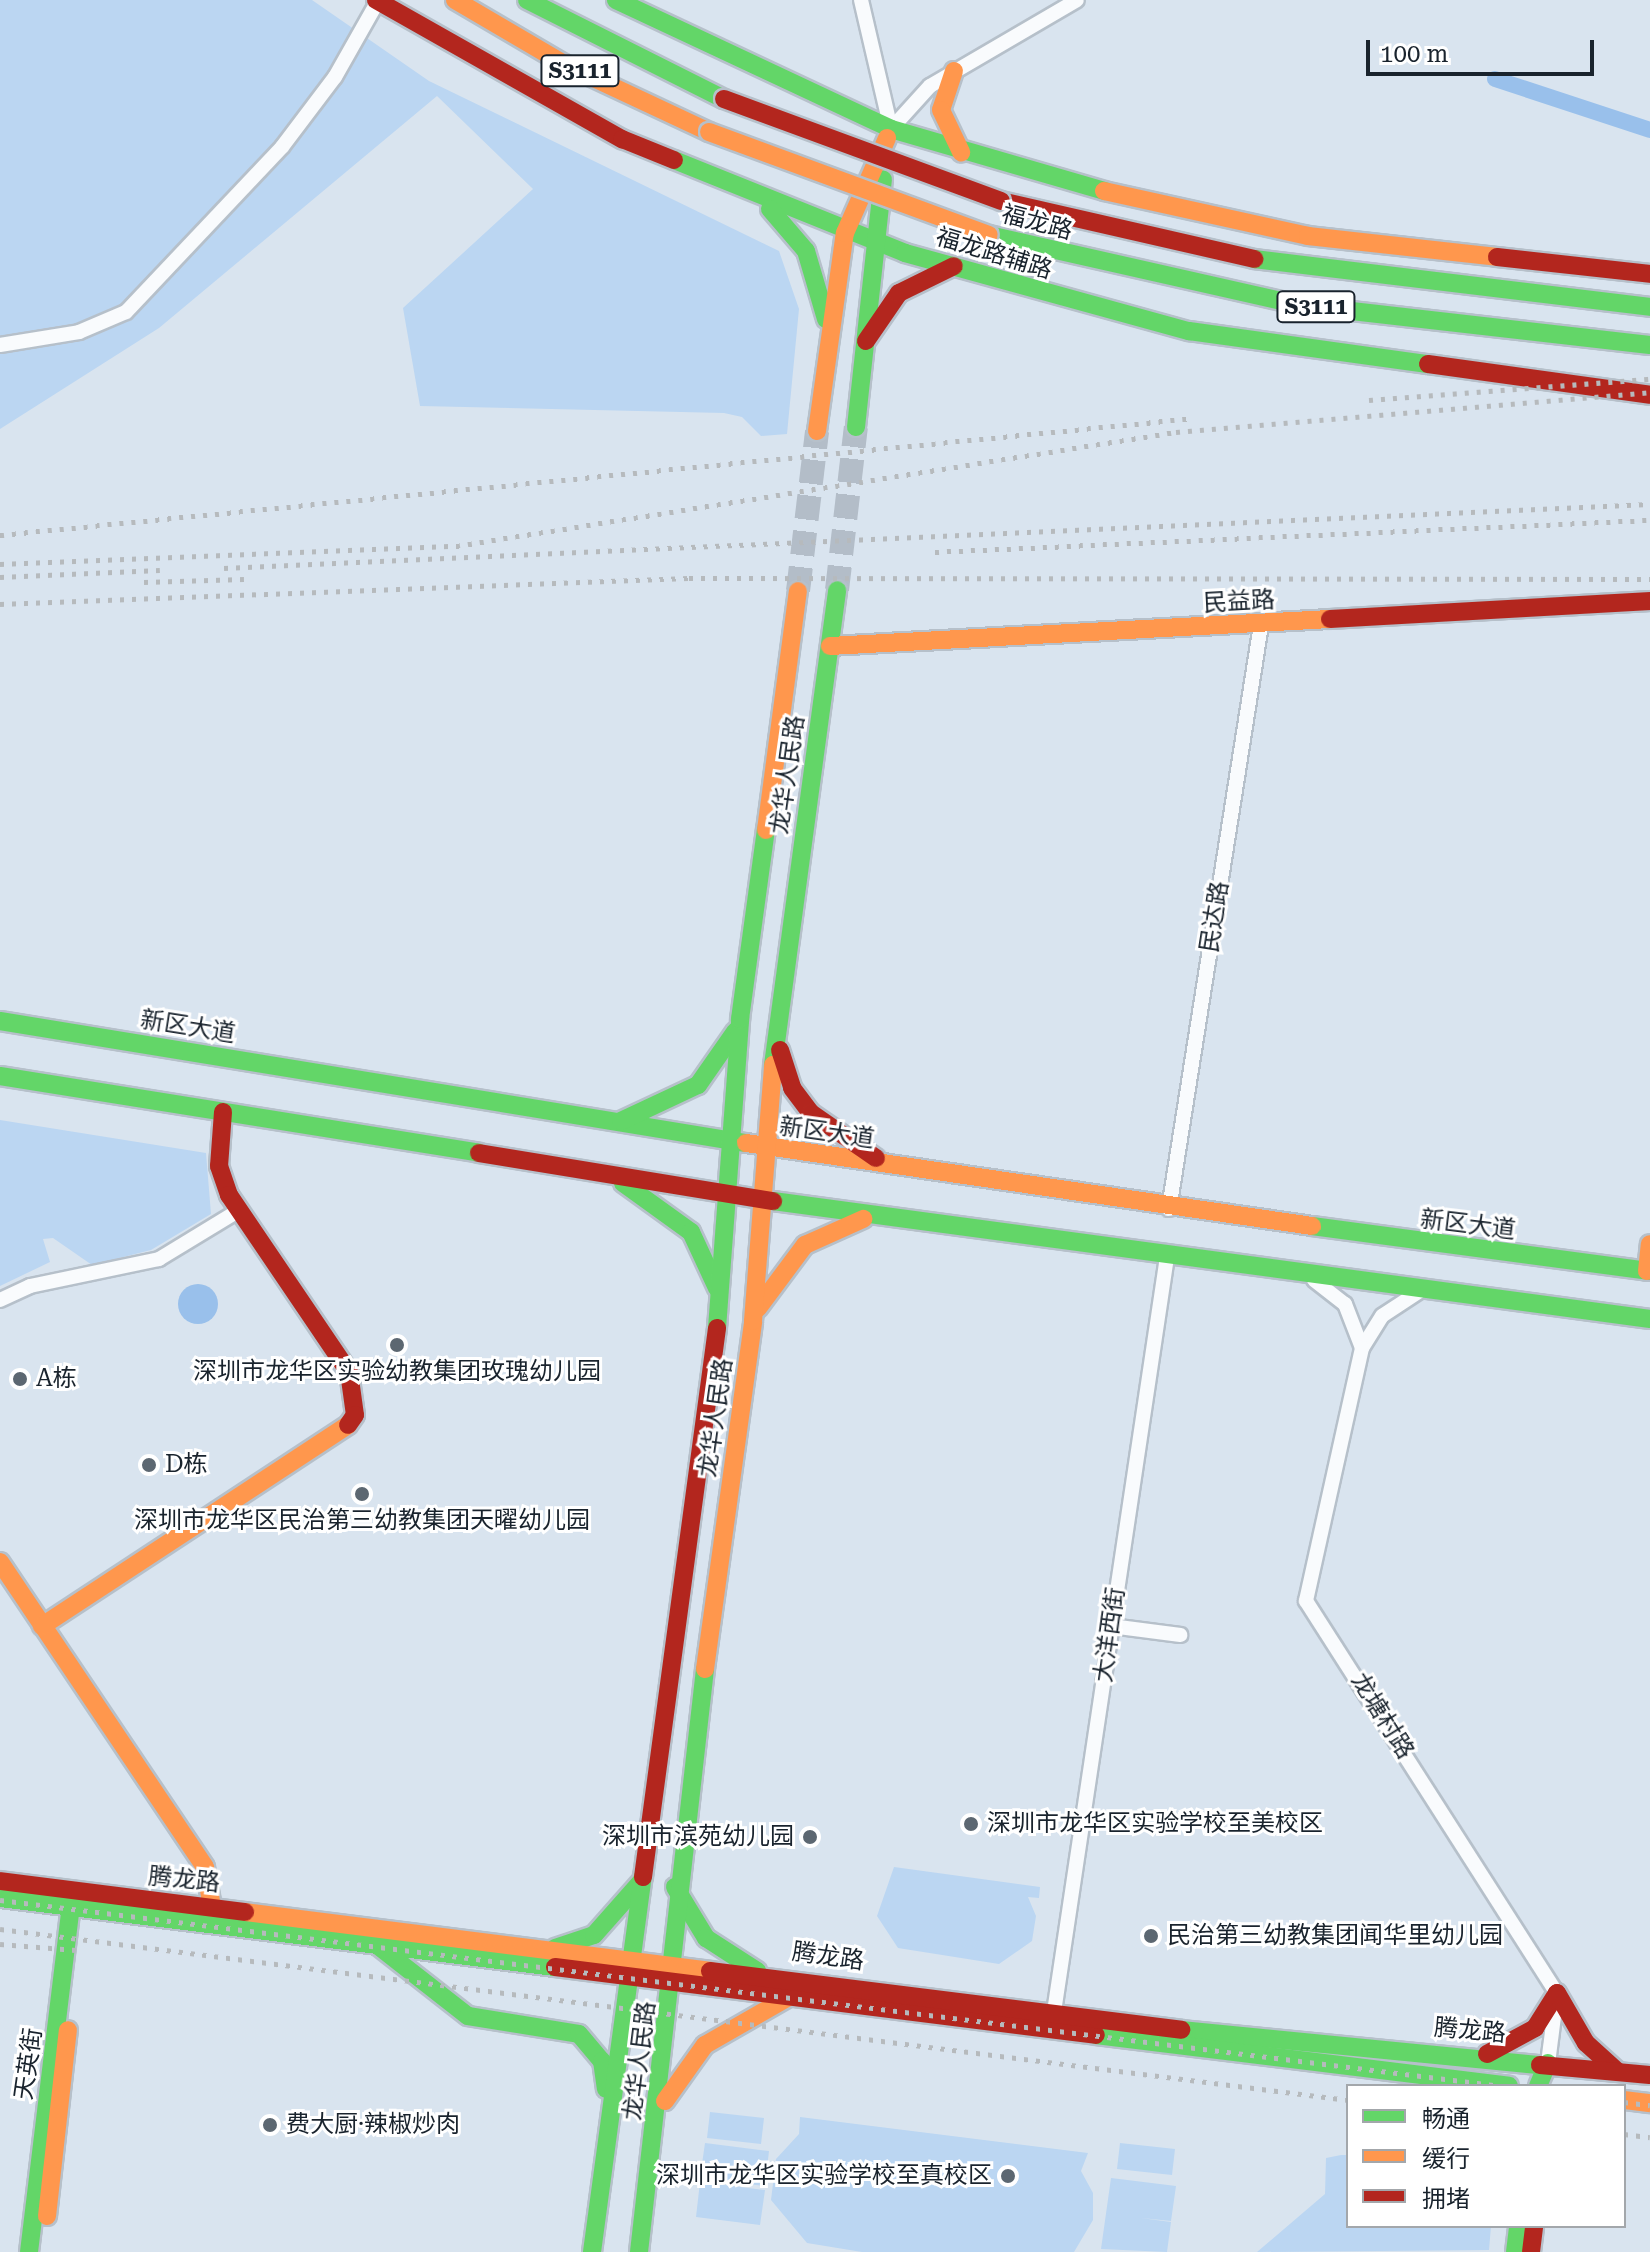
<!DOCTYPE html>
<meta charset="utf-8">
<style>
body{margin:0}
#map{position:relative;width:1650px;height:2252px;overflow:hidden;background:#d9e4ef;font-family:"Roboto Serif","Noto Sans SC",serif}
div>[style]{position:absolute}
.green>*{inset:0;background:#bbd6f2}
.water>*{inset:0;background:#99c0eb}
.round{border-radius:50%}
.canal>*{height:16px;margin:-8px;padding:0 8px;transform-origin:8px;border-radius:8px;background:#99c0eb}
.primary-tunnel>*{height:24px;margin-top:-12px;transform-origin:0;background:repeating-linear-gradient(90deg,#b3bdc8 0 24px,transparent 0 36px)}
.roads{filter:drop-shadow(2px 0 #b6c0ca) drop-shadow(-2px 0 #b6c0ca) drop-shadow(0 2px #b6c0ca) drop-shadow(0 -2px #b6c0ca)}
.street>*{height:14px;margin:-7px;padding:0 7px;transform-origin:7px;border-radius:7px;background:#f9fbfd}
.fast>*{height:18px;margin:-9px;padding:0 9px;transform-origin:9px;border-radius:9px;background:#63d668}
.slow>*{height:18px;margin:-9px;padding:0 9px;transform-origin:9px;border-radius:9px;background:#ff974d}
.jam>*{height:18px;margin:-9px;padding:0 9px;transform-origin:9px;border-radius:9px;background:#b3261e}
.rail>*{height:5px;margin-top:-2.5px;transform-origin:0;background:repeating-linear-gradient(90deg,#b6babd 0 4px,transparent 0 12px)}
.bridges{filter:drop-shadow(2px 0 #b6c0ca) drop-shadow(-2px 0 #b6c0ca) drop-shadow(0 2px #b6c0ca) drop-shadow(0 -2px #b6c0ca)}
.slow-bridge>*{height:18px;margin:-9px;padding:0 9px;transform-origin:9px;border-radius:9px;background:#ff974d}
.jam-bridge>*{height:18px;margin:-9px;padding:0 9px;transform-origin:9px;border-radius:9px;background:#b3261e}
.dots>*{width:22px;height:22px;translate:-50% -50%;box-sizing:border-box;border:4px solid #fff;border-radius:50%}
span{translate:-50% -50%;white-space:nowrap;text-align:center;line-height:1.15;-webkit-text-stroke:6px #fff;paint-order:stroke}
.shield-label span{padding:2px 6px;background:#fff;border:2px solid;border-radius:6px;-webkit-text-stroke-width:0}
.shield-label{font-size:22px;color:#19232d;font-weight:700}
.street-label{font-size:24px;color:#19232d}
.poi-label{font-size:24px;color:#19232d}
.left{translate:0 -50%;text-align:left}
.right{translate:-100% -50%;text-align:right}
.legend{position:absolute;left:1346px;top:2084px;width:280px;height:144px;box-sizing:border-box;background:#fff;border:2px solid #a3a7ab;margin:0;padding:10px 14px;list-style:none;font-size:24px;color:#19232d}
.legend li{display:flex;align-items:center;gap:16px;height:40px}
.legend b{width:40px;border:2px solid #a3a7ab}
.scale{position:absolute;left:1366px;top:40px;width:228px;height:36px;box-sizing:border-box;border:4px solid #19232d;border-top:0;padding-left:10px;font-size:24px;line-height:28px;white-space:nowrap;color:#19232d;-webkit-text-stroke:6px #fff;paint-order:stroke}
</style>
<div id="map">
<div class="green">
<div style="clip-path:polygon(0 0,312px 0,429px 81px,779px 251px,799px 309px,787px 434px,761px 436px,742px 417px,724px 413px,420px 406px,403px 308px,533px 189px,437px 96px,159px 328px,0 429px)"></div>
<div style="clip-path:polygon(0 1120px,206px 1153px,211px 1214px,151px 1250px,92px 1265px,53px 1238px,43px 1239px,50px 1262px,0 1286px)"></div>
<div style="clip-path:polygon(894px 1867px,1040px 1887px,1039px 1898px,1028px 1897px,1036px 1916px,1032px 1941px,999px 1964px,898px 1948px,877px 1916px)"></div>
<div style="clip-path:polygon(710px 2112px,764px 2118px,761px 2144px,707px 2138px)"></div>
<div style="clip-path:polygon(800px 2117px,1088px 2153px,1081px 2171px,1093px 2193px,1093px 2220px,1074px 2252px,862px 2252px,807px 2243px,771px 2200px,776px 2159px,799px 2134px)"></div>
<div style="clip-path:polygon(705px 2143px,769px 2151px,765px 2186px,700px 2178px)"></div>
<div style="clip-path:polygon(1120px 2143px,1175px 2149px,1172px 2175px,1117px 2169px)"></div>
<div style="clip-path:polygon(1341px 2155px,1348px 2155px,1348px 2226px,1491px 2226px,1489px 2250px,1257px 2252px,1325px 2194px,1326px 2158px)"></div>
<div style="clip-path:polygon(1111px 2178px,1176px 2186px,1171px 2221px,1141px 2218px,1171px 2222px,1167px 2252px,1101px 2249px)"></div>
<div style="clip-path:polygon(700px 2182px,765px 2190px,760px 2225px,696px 2217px)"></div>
</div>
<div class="water">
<div class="round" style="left:178px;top:1284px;width:40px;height:40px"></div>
</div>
<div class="canal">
<div style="left:1495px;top:79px;width:163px;rotate:18.2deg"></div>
</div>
<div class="primary-tunnel">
<div style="left:837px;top:590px;width:164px;rotate:-83.4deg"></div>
<div style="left:798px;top:591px;width:161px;rotate:-83.2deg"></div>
</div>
<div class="roads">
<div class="street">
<div style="left:861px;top:0;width:132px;rotate:76.9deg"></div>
<div style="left:891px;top:129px;width:58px;rotate:-47.8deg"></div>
<div style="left:930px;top:86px;width:170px;rotate:-30.3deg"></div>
<div style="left:0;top:345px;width:80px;rotate:-9.3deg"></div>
<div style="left:79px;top:332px;width:51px;rotate:-23.1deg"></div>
<div style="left:126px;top:312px;width:227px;rotate:-46.6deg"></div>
<div style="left:282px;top:147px;width:88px;rotate:-52.9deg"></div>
<div style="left:335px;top:77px;width:87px;rotate:-60.5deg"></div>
<div style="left:1169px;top:1209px;width:591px;rotate:-81.05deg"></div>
<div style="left:1314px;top:1280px;width:39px;rotate:38deg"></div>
<div style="left:1345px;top:1304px;width:47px;rotate:68.9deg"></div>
<div style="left:1420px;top:1291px;width:45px;rotate:146.7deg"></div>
<div style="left:1382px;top:1316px;width:38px;rotate:122deg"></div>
<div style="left:1362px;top:1348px;width:259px;rotate:102.5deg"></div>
<div style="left:1306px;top:1601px;width:465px;rotate:57.4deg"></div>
<div style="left:1557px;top:1993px;width:71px;rotate:97.3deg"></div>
<div style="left:0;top:1300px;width:33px;rotate:-25deg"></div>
<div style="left:30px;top:1286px;width:132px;rotate:-11.8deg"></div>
<div style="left:159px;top:1259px;width:92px;rotate:-31.3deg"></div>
<div style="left:1111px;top:1626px;width:70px;rotate:7.4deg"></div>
<div style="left:1054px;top:2012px;width:763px;rotate:-81.49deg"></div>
</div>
<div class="fast">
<div style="left:527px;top:0;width:220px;rotate:26.7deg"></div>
<div style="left:616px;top:0;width:304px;rotate:25.1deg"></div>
<div style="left:891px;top:129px;width:222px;rotate:16.2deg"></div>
<div style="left:674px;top:160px;width:249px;rotate:21.9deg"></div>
<div style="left:905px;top:253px;width:295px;rotate:15.4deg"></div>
<div style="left:1189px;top:331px;width:241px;rotate:7.9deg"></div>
<div style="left:770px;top:209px;width:55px;rotate:49.4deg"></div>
<div style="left:806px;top:251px;width:71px;rotate:73.6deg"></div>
<div style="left:989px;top:235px;width:318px;rotate:12.7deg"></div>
<div style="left:1299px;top:305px;width:353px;rotate:6.5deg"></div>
<div style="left:1254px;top:259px;width:399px;rotate:6.9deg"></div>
<div style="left:856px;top:427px;width:249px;rotate:-83.8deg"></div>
<div style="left:0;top:1021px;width:756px;rotate:9.29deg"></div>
<div style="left:773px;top:1065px;width:479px;rotate:-82.3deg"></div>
<div style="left:0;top:1076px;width:485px;rotate:9.1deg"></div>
<div style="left:621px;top:1121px;width:85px;rotate:-25.1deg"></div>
<div style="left:698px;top:1085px;width:65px;rotate:-55.1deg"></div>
<div style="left:623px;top:1183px;width:84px;rotate:35.8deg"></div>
<div style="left:691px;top:1232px;width:62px;rotate:65.1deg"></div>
<div style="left:773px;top:1201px;width:885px;rotate:7.66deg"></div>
<div style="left:1312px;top:1226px;width:341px;rotate:7.6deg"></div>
<div style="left:717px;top:1328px;width:310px;rotate:-85.7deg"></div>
<div style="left:740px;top:1019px;width:191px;rotate:-82.2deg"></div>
<div style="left:675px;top:1887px;width:60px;rotate:58.7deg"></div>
<div style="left:706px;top:1938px;width:61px;rotate:32.9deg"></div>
<div style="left:0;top:1898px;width:559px;rotate:7.09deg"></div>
<div style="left:377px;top:1945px;width:115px;rotate:38deg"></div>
<div style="left:468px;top:2016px;width:112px;rotate:9.2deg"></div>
<div style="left:579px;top:2034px;width:35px;rotate:50deg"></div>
<div style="left:602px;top:2061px;width:28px;rotate:82deg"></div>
<div style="left:555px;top:1948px;width:41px;rotate:-18.4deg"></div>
<div style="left:594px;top:1935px;width:69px;rotate:-48.5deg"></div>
<div style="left:1181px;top:2030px;width:361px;rotate:5.6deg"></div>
<div style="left:1096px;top:2035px;width:416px;rotate:7deg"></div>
<div style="left:1538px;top:2086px;width:25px;rotate:-67deg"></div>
<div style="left:29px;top:2252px;width:348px;rotate:-83.1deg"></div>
<div style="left:592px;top:2252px;width:378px;rotate:-82.3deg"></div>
<div style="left:639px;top:2252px;width:587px;rotate:-83.54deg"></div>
<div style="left:1515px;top:2252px;width:26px;rotate:-83deg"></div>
</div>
<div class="slow">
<div style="left:455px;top:0;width:126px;rotate:30.4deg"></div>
<div style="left:564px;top:64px;width:160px;rotate:25.1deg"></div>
<div style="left:954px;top:71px;width:41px;rotate:108.4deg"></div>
<div style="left:941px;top:110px;width:47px;rotate:64.5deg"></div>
<div style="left:1104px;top:191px;width:209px;rotate:12.4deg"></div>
<div style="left:1308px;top:236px;width:190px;rotate:6.3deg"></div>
<div style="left:817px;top:431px;width:200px;rotate:-82deg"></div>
<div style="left:845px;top:233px;width:104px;rotate:-66.1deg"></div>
<div style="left:830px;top:646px;width:501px;rotate:-3.09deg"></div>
<div style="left:766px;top:830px;width:241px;rotate:-82.4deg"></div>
<div style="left:746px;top:1143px;width:572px;rotate:8.34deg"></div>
<div style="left:1647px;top:1271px;width:27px;rotate:-84deg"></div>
<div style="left:758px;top:1308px;width:79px;rotate:-53.3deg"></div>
<div style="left:805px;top:1245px;width:64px;rotate:-24.1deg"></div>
<div style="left:0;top:1562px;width:367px;rotate:56.1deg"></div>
<div style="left:205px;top:1867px;width:41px;rotate:80.1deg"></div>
<div style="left:42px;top:1626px;width:366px;rotate:-33.3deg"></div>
<div style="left:705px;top:1669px;width:351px;rotate:-82.1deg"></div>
<div style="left:753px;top:1321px;width:257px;rotate:-85.5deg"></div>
<div style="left:245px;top:1912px;width:469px;rotate:7.2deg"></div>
<div style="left:1624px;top:2100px;width:26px;rotate:7deg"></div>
<div style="left:665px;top:2101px;width:69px;rotate:-54.5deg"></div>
<div style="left:705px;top:2045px;width:95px;rotate:-29.8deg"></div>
<div style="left:47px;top:2216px;width:187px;rotate:-83.6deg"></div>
</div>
<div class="jam">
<div style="left:376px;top:0;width:283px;rotate:29.5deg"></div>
<div style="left:622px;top:139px;width:56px;rotate:22deg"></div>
<div style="left:1001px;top:201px;width:260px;rotate:12.9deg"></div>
<div style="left:1497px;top:257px;width:154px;rotate:6.3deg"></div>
<div style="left:866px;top:341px;width:58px;rotate:-55.5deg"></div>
<div style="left:899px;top:293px;width:61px;rotate:-26.1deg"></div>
<div style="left:1428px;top:364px;width:224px;rotate:7.9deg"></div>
<div style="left:1330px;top:619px;width:321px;rotate:-3.2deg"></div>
<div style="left:780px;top:1050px;width:40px;rotate:72deg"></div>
<div style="left:792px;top:1088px;width:31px;rotate:53deg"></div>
<div style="left:811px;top:1113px;width:79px;rotate:34.7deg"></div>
<div style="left:223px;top:1112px;width:54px;rotate:94.2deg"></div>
<div style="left:219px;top:1166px;width:31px;rotate:71deg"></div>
<div style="left:229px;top:1195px;width:214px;rotate:55.9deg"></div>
<div style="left:349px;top:1372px;width:43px;rotate:82.1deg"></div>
<div style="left:355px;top:1415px;width:12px;rotate:125deg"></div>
<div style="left:479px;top:1153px;width:298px;rotate:9.3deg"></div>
<div style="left:643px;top:1877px;width:554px;rotate:-82.32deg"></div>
<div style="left:0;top:1881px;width:247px;rotate:7.2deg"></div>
<div style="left:555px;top:1967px;width:545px;rotate:7.16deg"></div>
<div style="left:710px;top:1971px;width:475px;rotate:7.1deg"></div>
<div style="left:1487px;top:2054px;width:55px;rotate:-28.4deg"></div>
<div style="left:1535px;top:2028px;width:41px;rotate:-57.8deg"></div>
<div style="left:1557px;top:1993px;width:58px;rotate:59.9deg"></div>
<div style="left:1586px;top:2043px;width:42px;rotate:42.1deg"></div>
<div style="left:1540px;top:2065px;width:110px;rotate:5.2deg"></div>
<div style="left:1531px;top:2252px;width:26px;rotate:-83deg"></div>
</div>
</div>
<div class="rail">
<div style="left:1369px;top:400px;width:282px;rotate:-4.3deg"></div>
<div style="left:0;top:535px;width:1192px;rotate:-5.59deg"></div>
<div style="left:935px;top:552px;width:716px;rotate:-2.56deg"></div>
<div style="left:0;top:564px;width:456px;rotate:-2.3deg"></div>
<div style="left:456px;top:546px;width:729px;rotate:-9deg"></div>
<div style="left:1176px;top:432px;width:476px;rotate:-4.8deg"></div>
<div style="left:224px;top:568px;width:1427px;rotate:-2.57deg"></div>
<div style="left:0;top:577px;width:160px;rotate:-2.5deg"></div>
<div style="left:144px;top:582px;width:100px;rotate:-1.7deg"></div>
<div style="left:0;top:604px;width:689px;rotate:-2.16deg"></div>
<div style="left:689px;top:578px;width:961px;rotate:0.06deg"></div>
<div style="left:0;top:1900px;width:1513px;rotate:7.06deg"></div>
<div style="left:0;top:1929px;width:1359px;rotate:7.23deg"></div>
<div style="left:0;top:1944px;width:76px;rotate:4.5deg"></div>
<div style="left:1624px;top:2102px;width:26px;rotate:7deg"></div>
<div style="left:1624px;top:2134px;width:26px;rotate:7deg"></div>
</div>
<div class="bridges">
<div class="slow-bridge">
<div style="left:709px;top:132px;width:298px;rotate:20.2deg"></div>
</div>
<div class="jam-bridge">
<div style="left:724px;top:99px;width:295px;rotate:20.2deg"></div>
</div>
</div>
<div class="dots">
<div style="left:397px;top:1345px;background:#5c6771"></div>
<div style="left:20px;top:1379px;background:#5c6771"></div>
<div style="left:149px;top:1465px;background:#5c6771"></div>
<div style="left:362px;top:1494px;background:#5c6771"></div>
<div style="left:971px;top:1824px;background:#5c6771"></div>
<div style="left:810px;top:1837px;background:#5c6771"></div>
<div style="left:1151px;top:1936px;background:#5c6771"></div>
<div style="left:270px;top:2125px;background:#5c6771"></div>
<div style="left:1008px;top:2176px;background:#5c6771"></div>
</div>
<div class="shield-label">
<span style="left:580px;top:71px">S3111</span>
<span style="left:1316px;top:307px">S3111</span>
</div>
<div class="street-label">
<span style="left:1037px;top:223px;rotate:15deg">福龙路</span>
<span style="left:994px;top:254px;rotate:17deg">福龙路辅路</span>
<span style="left:1239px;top:602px;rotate:-3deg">民益路</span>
<span style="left:788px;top:775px;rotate:-82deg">龙华人民路</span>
<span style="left:1215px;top:917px;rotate:-81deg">民达路</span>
<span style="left:188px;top:1027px;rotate:9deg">新区大道</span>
<span style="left:827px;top:1133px;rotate:8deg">新区大道</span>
<span style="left:1468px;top:1225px;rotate:7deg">新区大道</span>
<span style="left:716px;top:1418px;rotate:-82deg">龙华人民路</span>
<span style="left:1110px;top:1635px;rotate:-82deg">大洋西街</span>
<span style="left:1382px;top:1716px;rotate:58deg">龙塘村路</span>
<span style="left:184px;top:1880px;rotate:6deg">腾龙路</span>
<span style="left:828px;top:1957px;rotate:8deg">腾龙路</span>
<span style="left:1470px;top:2031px;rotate:5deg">腾龙路</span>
<span style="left:640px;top:2061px;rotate:-83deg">龙华人民路</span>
<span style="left:29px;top:2064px;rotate:-82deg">天英街</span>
</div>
<div class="poi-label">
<span style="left:397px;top:1372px">深圳市龙华区实验幼教集团玫瑰幼儿园</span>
<span class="left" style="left:36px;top:1379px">A栋</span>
<span class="left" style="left:165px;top:1465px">D栋</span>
<span style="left:362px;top:1521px">深圳市龙华区民治第三幼教集团天曜幼儿园</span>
<span class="left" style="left:987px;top:1824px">深圳市龙华区实验学校至美校区</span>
<span class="right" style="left:794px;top:1837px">深圳市滨苑幼儿园</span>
<span class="left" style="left:1167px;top:1936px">民治第三幼教集团闻华里幼儿园</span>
<span class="left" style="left:286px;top:2125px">费大厨·辣椒炒肉</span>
<span class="right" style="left:992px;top:2176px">深圳市龙华区实验学校至真校区</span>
</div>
<ul class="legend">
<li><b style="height:10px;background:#63d668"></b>畅通</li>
<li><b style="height:10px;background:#ff974d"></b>缓行</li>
<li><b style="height:10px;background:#b3261e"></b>拥堵</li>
</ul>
<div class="scale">100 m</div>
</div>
